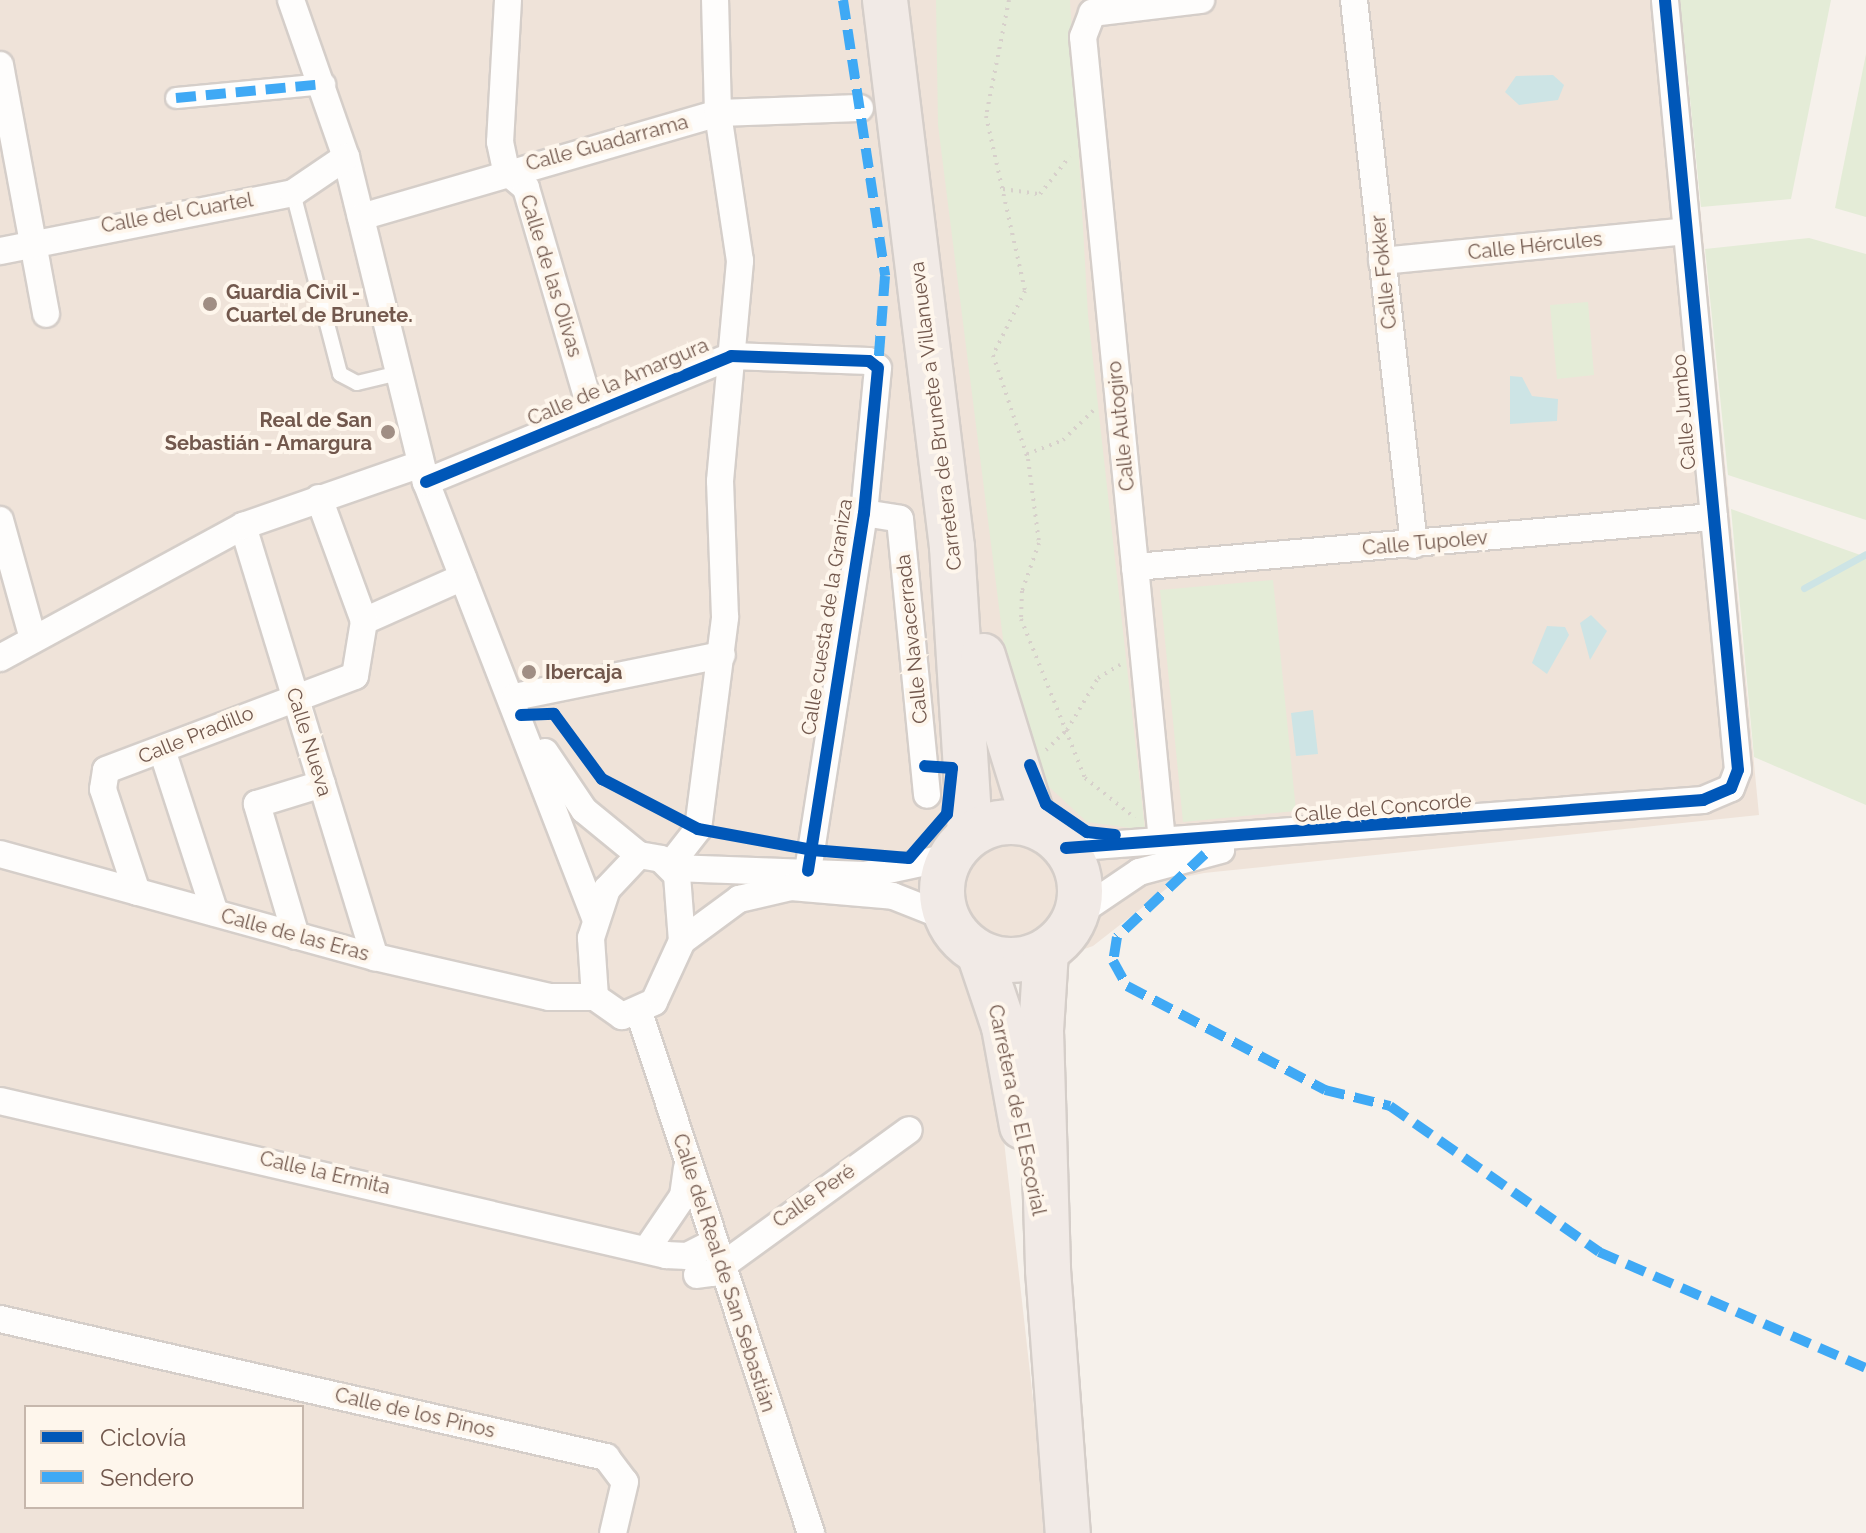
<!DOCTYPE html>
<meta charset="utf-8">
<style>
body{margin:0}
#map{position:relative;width:1866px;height:1533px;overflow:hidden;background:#f6f1eb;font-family:Raleway,sans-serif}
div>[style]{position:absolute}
.residential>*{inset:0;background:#efe3d9}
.green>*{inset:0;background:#e4ecd7}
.water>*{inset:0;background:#cde4e5}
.stream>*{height:7px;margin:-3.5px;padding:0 3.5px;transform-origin:3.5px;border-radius:3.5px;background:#cde4e5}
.path>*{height:4px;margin-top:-2px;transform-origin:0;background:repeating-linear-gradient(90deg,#d7d0cb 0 2px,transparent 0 8px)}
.roads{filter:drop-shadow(2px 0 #d5cec9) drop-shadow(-2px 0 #d5cec9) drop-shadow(0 2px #d5cec9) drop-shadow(0 -2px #d5cec9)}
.service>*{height:14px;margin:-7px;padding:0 7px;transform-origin:7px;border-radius:7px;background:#fefdfc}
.pedestrian>*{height:20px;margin:-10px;padding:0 10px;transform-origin:10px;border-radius:10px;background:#fefdfc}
.minor>*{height:26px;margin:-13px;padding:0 13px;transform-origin:13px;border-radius:13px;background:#fefdfc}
.trunk>*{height:44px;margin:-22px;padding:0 22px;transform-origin:22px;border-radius:22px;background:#f1eae6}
.trunk>.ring{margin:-22px;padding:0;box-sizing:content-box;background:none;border:44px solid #f1eae6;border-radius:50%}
.quiet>*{height:10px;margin-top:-5px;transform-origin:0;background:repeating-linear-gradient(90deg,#3fa9f5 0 20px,transparent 0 30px)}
.cycleway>*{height:12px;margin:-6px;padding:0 6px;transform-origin:6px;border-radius:6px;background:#0057b8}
.dots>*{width:22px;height:22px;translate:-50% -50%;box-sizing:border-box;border:4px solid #fef6ec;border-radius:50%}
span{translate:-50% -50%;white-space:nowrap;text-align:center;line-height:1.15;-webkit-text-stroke:8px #fef6ec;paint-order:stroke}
.street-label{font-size:20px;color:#72584d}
.poi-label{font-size:20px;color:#72584d;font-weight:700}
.left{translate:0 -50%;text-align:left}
.right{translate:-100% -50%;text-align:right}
.legend{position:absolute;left:24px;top:1405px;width:280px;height:104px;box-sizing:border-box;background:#fef6ec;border:2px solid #c6b7ac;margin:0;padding:10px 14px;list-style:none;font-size:24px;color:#72584d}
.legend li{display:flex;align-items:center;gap:16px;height:40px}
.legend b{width:40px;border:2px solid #c6b7ac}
</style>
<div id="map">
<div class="residential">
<div style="clip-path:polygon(evenodd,0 0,1680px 0,1759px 815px,1204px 873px,1180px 878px,1093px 946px,975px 987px,1001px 1114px,1048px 1533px,0 1533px,0 0,26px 1407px,302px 1407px,302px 1507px,26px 1507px,26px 1407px)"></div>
</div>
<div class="green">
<div style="clip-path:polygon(936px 0,1070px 0,1088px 315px,1145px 830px,1087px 822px,1046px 784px,1013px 718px,938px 125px)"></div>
<div style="clip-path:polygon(1680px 0,1831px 0,1791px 199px,1701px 207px)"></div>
<div style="clip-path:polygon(1866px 54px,1866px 217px,1835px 208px)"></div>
<div style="clip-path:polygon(1809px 238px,1866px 254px,1866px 520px,1728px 475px,1705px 249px)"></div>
<div style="clip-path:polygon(1588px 302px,1594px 375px,1557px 379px,1550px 305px)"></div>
<div style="clip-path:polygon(1731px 509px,1866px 557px,1866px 805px,1754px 757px)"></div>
<div style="clip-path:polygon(1273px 580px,1296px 811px,1183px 822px,1160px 590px)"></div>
</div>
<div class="water">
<div style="clip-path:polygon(1553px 75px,1564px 85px,1558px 100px,1519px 105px,1505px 92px,1516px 76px)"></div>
<div style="clip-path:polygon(1510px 376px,1522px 377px,1532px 396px,1558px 399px,1557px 421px,1510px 424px)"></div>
<div style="clip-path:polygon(1591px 615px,1607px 631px,1590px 660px,1580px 623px)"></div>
<div style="clip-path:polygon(1547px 626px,1565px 627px,1569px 635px,1547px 674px,1532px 663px)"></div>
<div style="clip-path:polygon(1313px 710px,1318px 754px,1296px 756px,1291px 713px)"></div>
</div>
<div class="stream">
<div style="left:1804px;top:588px;width:71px;rotate:-28.7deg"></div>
</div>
<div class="path">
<div style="left:1009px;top:0;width:118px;rotate:101.2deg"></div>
<div style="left:986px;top:116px;width:179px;rotate:77.4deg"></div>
<div style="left:1025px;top:291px;width:72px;rotate:116.6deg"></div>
<div style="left:993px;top:355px;width:110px;rotate:71.4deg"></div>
<div style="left:1028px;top:459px;width:85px;rotate:82.5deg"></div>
<div style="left:1039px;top:543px;width:51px;rotate:109.5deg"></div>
<div style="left:1022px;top:591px;width:28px;rotate:92deg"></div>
<div style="left:1021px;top:619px;width:171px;rotate:68.1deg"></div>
<div style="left:1085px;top:778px;width:64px;rotate:38.7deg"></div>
<div style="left:1003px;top:189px;width:37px;rotate:8deg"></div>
<div style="left:1040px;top:194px;width:48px;rotate:-51.7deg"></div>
<div style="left:1027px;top:454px;width:39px;rotate:-21deg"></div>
<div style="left:1063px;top:440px;width:45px;rotate:-44.1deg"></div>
<div style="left:552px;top:714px;width:82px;rotate:52.4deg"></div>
<div style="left:602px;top:779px;width:85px;rotate:27.5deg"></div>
<div style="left:1046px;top:750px;width:29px;rotate:-44deg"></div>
<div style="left:1067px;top:730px;width:61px;rotate:-59.2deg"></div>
<div style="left:1098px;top:678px;width:26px;rotate:-31deg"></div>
<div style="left:722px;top:834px;width:67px;rotate:9.5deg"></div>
</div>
<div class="roads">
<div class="service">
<div style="left:293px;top:193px;width:187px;rotate:75.4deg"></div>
<div style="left:340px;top:374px;width:19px;rotate:28deg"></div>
<div style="left:357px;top:383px;width:43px;rotate:-13.4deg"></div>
</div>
<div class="pedestrian">
<div style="left:176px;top:98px;width:150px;rotate:-5.4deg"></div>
</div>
<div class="minor">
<div style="left:291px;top:0;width:166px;rotate:70.7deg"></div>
<div style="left:346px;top:157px;width:335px;rotate:76.2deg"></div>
<div style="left:426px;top:482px;width:467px;rotate:68.8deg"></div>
<div style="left:508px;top:0;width:142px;rotate:93.2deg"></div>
<div style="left:500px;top:142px;width:30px;rotate:78deg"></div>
<div style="left:506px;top:171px;width:26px;rotate:40deg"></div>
<div style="left:526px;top:188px;width:235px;rotate:73.7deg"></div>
<div style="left:1354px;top:0;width:548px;rotate:83.72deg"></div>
<div style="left:0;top:65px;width:253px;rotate:79.5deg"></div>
<div style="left:361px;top:217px;width:372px;rotate:-16.2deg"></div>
<div style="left:718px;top:113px;width:142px;rotate:-2deg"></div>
<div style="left:0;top:251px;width:299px;rotate:-11.2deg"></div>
<div style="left:293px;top:193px;width:64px;rotate:-34.2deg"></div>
<div style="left:1382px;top:261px;width:306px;rotate:-5.6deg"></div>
<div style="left:426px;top:482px;width:330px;rotate:-22.4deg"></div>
<div style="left:731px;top:356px;width:138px;rotate:2.1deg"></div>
<div style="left:869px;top:361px;width:11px;rotate:38deg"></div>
<div style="left:878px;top:368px;width:146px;rotate:95.5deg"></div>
<div style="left:864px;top:513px;width:362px;rotate:98.9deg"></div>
<div style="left:864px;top:513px;width:36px;rotate:9deg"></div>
<div style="left:900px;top:519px;width:277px;rotate:84.4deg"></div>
<div style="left:0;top:520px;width:123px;rotate:74.5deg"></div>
<div style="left:243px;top:526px;width:451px;rotate:73deg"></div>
<div style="left:1135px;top:567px;width:581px;rotate:-4.94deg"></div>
<div style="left:364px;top:621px;width:108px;rotate:-24deg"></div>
<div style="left:0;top:658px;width:277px;rotate:-28.5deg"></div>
<div style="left:243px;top:526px;width:188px;rotate:-19.2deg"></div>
<div style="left:515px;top:697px;width:211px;rotate:-11.5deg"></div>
<div style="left:162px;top:750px;width:171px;rotate:72deg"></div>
<div style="left:545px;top:752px;width:70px;rotate:56.1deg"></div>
<div style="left:584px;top:810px;width:71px;rotate:39.3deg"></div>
<div style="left:1162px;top:841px;width:808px;rotate:-95.61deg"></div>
<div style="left:1083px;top:37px;width:26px;rotate:-69deg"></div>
<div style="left:1092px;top:13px;width:110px;rotate:-6.8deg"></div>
<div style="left:1066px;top:848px;width:639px;rotate:-4.31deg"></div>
<div style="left:1703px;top:800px;width:30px;rotate:-23deg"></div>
<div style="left:1731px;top:788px;width:19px;rotate:-69deg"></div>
<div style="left:1738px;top:770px;width:773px;rotate:-95.42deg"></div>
<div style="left:0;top:854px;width:389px;rotate:15.4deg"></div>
<div style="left:375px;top:957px;width:179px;rotate:12.9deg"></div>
<div style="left:549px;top:997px;width:46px"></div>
<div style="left:639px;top:855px;width:22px;rotate:10deg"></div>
<div style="left:661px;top:859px;width:23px;rotate:45deg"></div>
<div style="left:677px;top:875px;width:66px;rotate:85.7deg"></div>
<div style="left:682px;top:941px;width:67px;rotate:114.7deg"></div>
<div style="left:654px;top:1002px;width:35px;rotate:156deg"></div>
<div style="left:622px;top:1016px;width:33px;rotate:-145deg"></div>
<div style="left:595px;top:997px;width:59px;rotate:-93.9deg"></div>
<div style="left:591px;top:938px;width:52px;rotate:-71.9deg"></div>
<div style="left:607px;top:889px;width:47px;rotate:-46.7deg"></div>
<div style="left:670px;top:865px;width:46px;rotate:-52.1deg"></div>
<div style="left:698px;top:829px;width:214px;rotate:-82.7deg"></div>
<div style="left:725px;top:617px;width:136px;rotate:-92.1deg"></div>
<div style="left:720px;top:481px;width:221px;rotate:-84.8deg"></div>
<div style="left:740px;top:261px;width:150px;rotate:-98.5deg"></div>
<div style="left:718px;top:113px;width:113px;rotate:-91.5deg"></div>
<div style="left:673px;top:868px;width:192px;rotate:2.1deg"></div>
<div style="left:865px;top:875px;width:86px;rotate:-12.1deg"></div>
<div style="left:137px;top:892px;width:108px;rotate:-108.3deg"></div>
<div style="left:103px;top:789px;width:19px;rotate:-81deg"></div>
<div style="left:106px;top:770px;width:266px;rotate:-20.7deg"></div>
<div style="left:355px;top:676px;width:56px;rotate:-80.7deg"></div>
<div style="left:364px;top:621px;width:131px;rotate:-110.1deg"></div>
<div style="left:1077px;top:914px;width:75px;rotate:-34.1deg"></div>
<div style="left:1139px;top:872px;width:85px;rotate:-15deg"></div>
<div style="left:296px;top:936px;width:138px;rotate:-106.5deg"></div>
<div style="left:257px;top:804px;width:68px;rotate:-17.1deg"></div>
<div style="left:682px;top:941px;width:71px;rotate:-36.4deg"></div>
<div style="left:739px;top:899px;width:53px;rotate:-13deg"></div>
<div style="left:791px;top:887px;width:102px;rotate:5deg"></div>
<div style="left:893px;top:896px;width:57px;rotate:21.6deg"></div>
<div style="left:639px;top:1012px;width:549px;rotate:71.73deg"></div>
<div style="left:0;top:1101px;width:684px;rotate:13.02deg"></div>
<div style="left:666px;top:1255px;width:21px;rotate:3deg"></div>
<div style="left:687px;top:1256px;width:28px;rotate:-27deg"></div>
<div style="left:649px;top:1246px;width:60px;rotate:-55.8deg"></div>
<div style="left:683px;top:1196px;width:28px;rotate:-82deg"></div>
<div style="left:697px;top:1275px;width:15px;rotate:-8deg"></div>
<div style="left:712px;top:1273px;width:243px;rotate:-36deg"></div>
<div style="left:0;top:1319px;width:622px;rotate:12.83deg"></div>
<div style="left:606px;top:1457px;width:31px;rotate:53deg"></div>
<div style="left:625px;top:1482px;width:52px;rotate:103.2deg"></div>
</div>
<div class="trunk">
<div style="left:885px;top:0;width:551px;rotate:83.02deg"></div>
<div style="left:952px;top:547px;width:287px;rotate:86.4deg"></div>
<div style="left:983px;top:656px;width:177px;rotate:72.9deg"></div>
<div class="ring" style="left:942px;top:822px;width:94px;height:94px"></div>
<div style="left:1046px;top:951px;width:80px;rotate:93.6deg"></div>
<div style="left:1041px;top:1031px;width:239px;rotate:88.3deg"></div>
<div style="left:1048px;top:1270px;width:264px;rotate:85.7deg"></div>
<div style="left:979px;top:953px;width:78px;rotate:71.3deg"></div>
<div style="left:1004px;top:1027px;width:101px;rotate:79.7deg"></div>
</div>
</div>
<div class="quiet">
<div style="left:843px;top:0;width:279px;rotate:81.3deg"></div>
<div style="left:885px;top:276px;width:92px;rotate:94.4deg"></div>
<div style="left:176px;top:98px;width:150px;rotate:-5.4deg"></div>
<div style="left:1205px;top:854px;width:121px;rotate:136.7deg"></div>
<div style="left:1117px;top:937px;width:24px;rotate:99deg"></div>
<div style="left:1113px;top:961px;width:29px;rotate:61deg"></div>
<div style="left:1127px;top:986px;width:224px;rotate:27.7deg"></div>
<div style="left:1325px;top:1090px;width:67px;rotate:13.8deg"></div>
<div style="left:1390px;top:1106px;width:255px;rotate:34.9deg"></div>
<div style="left:1599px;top:1252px;width:291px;rotate:23.5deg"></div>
</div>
<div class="cycleway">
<div style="left:426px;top:482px;width:330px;rotate:-22.4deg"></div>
<div style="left:731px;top:356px;width:138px;rotate:2.1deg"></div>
<div style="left:869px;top:361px;width:11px;rotate:38deg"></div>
<div style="left:878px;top:368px;width:146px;rotate:95.5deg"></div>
<div style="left:864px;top:513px;width:362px;rotate:98.9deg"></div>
<div style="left:521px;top:715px;width:33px;rotate:-2deg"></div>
<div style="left:554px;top:714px;width:81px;rotate:53.6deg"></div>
<div style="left:602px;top:779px;width:108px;rotate:27.5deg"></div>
<div style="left:698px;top:829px;width:116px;rotate:10.4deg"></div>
<div style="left:812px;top:850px;width:97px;rotate:4.7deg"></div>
<div style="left:909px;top:858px;width:58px;rotate:-49.2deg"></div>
<div style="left:947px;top:814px;width:46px;rotate:-83.8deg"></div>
<div style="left:952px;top:768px;width:27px;rotate:-176deg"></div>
<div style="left:1030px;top:765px;width:42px;rotate:67.7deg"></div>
<div style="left:1046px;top:804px;width:50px;rotate:34.3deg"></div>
<div style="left:1087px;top:832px;width:28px;rotate:6deg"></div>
<div style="left:1066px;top:848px;width:639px;rotate:-4.31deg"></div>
<div style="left:1703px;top:800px;width:30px;rotate:-23deg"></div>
<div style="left:1731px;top:788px;width:19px;rotate:-69deg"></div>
<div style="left:1738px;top:770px;width:773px;rotate:-95.42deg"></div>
</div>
<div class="dots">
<div style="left:210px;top:304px;background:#a08e84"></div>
<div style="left:388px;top:432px;background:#a08e84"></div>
<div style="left:529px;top:672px;background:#a08e84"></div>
</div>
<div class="street-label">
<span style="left:607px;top:143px;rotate:-15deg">Calle Guadarrama</span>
<span style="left:177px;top:213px;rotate:-10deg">Calle del Cuartel</span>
<span style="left:1535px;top:246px;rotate:-6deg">Calle Hércules</span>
<span style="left:1384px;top:272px;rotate:-96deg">Calle Fokker</span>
<span style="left:551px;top:276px;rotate:73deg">Calle de las Olivas</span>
<span style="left:618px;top:382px;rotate:-23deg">Calle de la Amargura</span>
<span style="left:1684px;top:412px;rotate:-95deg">Calle Jumbo</span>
<span style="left:936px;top:416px;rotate:-97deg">Carretera de Brunete a Villanueva</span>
<span style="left:1121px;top:426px;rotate:-96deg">Calle Autogiro</span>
<span style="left:1425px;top:543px;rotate:-5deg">Calle Tupolev</span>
<span style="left:827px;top:617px;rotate:-81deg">Calle cuesta de la Graniza</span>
<span style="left:912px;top:639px;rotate:-96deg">Calle Navacerrada</span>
<span style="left:196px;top:735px;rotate:-22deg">Calle Pradillo</span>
<span style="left:309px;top:742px;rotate:73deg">Calle Nueva</span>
<span style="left:1383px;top:808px;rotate:-5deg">Calle del Concorde</span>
<span style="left:295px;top:935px;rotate:15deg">Calle de las Eras</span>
<span style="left:1017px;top:1110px;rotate:78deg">Carretera de El Escorial</span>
<span style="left:325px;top:1173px;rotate:13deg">Calle la Ermita</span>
<span style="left:814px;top:1196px;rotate:-35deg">Calle Peré</span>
<span style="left:724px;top:1273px;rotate:72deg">Calle del Real de San Sebastián</span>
<span style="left:415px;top:1413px;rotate:13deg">Calle de los Pinos</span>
</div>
<div class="poi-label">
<span class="left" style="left:226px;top:304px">Guardia Civil -<br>Cuartel de Brunete.</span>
<span class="right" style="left:372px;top:432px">Real de San<br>Sebastián - Amargura</span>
<span class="left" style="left:545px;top:672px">Ibercaja</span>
</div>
<ul class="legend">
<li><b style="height:10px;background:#0057b8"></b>Ciclovía</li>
<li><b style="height:10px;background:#3fa9f5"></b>Sendero</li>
</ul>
</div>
